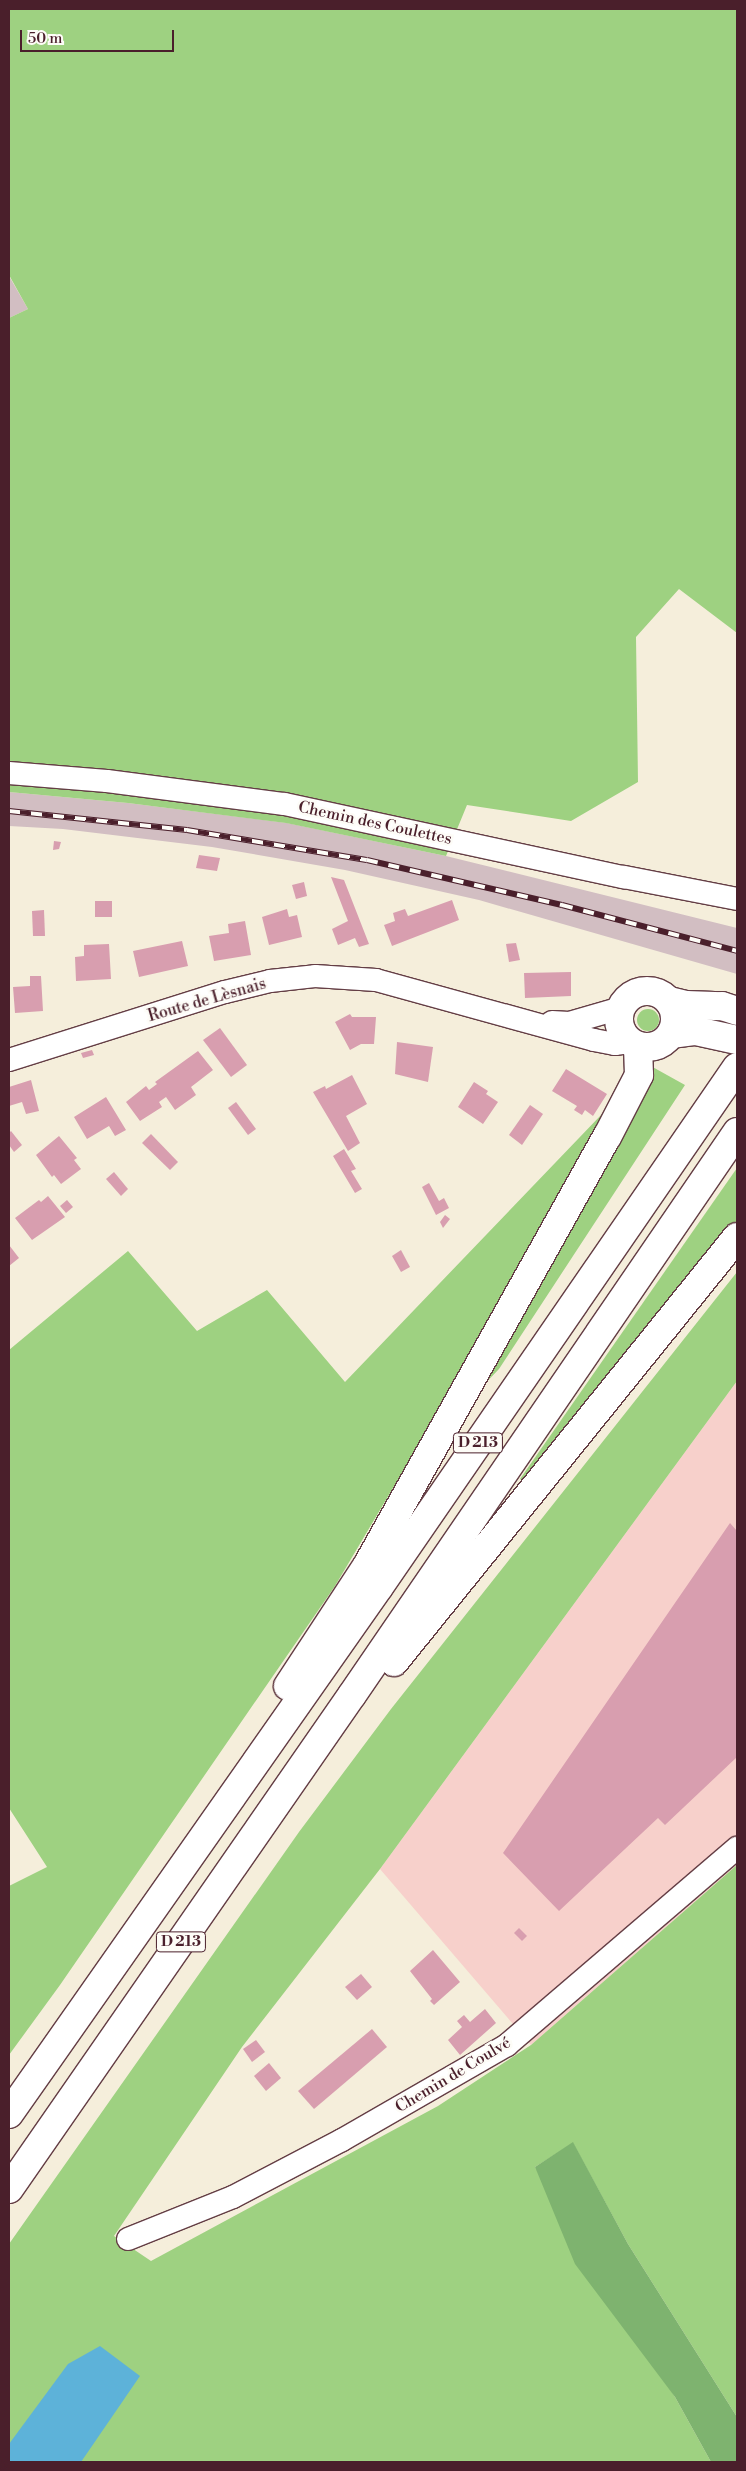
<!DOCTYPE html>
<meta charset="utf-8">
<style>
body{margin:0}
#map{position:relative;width:746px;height:2471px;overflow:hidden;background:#f5eedb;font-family:"Libre Bodoni",serif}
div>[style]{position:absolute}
.built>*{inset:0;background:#f7d0cb}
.industrial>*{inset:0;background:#d2bec2}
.green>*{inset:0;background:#9ed181}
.round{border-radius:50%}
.forest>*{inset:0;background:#7eb36f}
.water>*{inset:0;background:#5db2d9}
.building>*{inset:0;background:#d89eaf}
.roads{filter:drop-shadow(1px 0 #643e45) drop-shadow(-1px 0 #643e45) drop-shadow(0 1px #643e45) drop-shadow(0 -1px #643e45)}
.minor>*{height:22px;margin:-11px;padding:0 11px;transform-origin:11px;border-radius:11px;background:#fff}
.major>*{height:28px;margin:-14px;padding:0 14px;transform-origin:14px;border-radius:14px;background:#fff}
.major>.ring{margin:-14px;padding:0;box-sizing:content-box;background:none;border:28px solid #fff;border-radius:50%}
.highway>*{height:28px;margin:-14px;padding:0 14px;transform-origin:14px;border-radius:14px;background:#fff}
.rail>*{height:5.5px;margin-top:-2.75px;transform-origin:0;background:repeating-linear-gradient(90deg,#fdfcf7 0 11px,#4a1f2b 0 22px);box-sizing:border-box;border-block:1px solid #4a1f2b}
span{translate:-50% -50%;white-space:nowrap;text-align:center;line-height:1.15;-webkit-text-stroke:5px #fdfcf7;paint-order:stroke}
.shield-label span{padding:1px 4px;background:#fdfcf7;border:1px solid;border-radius:4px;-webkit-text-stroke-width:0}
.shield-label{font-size:15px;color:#4a1f2b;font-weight:700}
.street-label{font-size:16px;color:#4a1f2b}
.frame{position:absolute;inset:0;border:10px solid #4a1f2b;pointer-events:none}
.scale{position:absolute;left:20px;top:30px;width:154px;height:22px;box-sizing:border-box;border:2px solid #4a1f2b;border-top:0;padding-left:6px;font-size:15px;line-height:18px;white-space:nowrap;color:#4a1f2b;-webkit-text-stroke:4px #fdfcf7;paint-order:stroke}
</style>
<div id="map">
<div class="built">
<div style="clip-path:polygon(737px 1381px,737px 1865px,531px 2045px,380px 1869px)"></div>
</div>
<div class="industrial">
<div style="clip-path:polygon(9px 276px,28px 309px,9px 318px)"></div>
<div style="clip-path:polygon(9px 792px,128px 803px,287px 823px,446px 856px,737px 928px,737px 974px,479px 900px,345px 870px,212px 847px,63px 829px,9px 826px)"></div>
</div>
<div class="green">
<div style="clip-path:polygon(9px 9px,737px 9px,737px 633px,679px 589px,636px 637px,638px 782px,571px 821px,467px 805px,446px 856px,286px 823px,128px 803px,9px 792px,9px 318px,28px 309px,9px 275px)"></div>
<div class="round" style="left:637px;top:1009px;width:22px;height:22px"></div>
<div style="clip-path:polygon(649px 1065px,685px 1085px,499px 1369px,406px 1466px,335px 1586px,60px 1985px,9px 2055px,9px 1886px,47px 1867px,9px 1808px,9px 1350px,128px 1251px,197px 1331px,267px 1290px,345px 1382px)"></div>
<div style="clip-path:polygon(737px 1168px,737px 1220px,527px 1484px,520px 1479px)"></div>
<div style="clip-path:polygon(737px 1272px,737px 1381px,380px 1869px,242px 2047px,114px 2236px,151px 2261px,438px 2106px,531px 2045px,737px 1865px,737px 2417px,628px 2244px,573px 2143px,535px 2167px,675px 2397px,711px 2462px,9px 2462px,9px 2244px,299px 1832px,391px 1709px)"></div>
</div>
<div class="forest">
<div style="clip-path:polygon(573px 2142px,628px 2244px,737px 2417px,737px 2462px,711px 2462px,675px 2397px,575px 2264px,535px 2167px)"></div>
</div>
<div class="water">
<div style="clip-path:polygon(100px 2346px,140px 2376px,81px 2462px,9px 2462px,9px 2444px,68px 2364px)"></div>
</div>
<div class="building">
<div style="clip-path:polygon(54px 841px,61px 842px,59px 849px,53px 850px)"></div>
<div style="clip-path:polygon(199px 855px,220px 858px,217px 871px,196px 868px)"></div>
<div style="clip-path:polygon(331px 877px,344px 880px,369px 944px,359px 947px,355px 938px,338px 945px,332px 929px,348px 921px)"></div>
<div style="clip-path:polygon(304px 882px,307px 896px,296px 899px,292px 885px)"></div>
<div style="clip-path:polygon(452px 900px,459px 920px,392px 946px,384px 925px,395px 921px,393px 913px,405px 909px,408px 916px)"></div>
<div style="clip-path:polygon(95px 901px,112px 901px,112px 917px,95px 917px)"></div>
<div style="clip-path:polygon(287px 909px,289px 917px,297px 915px,302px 937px,269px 945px,262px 917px)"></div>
<div style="clip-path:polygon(44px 910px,45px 936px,33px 936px,32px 911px)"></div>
<div style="clip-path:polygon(245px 921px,251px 955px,214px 961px,209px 936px,229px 933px,228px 924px)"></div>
<div style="clip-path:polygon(182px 941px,188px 966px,139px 977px,133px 951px)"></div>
<div style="clip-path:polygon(516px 943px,520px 960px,509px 962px,506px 944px)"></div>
<div style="clip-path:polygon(109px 944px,111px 979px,76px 981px,75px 957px,84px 956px,84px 945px)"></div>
<div style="clip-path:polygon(571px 972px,571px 996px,525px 998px,524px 973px)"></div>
<div style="clip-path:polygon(30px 976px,41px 976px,43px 1011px,15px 1013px,13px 987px,30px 986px)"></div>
<div style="clip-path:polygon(350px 1014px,352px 1017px,376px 1017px,374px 1044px,361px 1044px,350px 1050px,335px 1022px)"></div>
<div style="clip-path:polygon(220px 1028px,247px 1065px,231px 1077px,203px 1040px)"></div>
<div style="clip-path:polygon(397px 1042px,433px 1047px,428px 1082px,395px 1074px)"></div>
<div style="clip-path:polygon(92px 1050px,94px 1055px,83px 1058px,81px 1053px)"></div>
<div style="clip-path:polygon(198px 1051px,213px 1070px,191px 1087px,196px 1095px,175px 1110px,166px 1097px,159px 1102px,162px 1107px,140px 1121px,126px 1102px,146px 1086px,149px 1090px,157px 1084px,155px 1082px)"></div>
<div style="clip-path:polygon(566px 1069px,607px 1094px,593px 1116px,585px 1110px,582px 1115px,574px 1110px,577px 1106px,552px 1091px)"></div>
<div style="clip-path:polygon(352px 1075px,367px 1104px,346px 1116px,360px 1143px,348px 1151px,313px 1092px,325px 1086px,326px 1089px)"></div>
<div style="clip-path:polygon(31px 1080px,39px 1111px,26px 1114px,22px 1102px,9px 1106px,9px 1087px)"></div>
<div style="clip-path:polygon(474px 1082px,488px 1091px,486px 1094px,498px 1102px,483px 1124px,458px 1107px)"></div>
<div style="clip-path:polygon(106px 1097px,126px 1130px,115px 1136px,109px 1126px,87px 1139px,74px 1117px)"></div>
<div style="clip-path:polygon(236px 1102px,256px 1129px,248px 1135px,228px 1108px)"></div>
<div style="clip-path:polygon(530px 1105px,543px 1114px,522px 1145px,509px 1135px)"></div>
<div style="clip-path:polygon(11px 1131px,22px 1145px,14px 1152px,9px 1145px,9px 1133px)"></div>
<div style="clip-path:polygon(151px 1134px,178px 1162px,170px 1170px,142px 1143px)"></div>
<div style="clip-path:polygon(59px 1136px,77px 1158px,74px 1160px,81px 1169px,61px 1184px,54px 1175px,52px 1177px,36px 1155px)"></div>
<div style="clip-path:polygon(344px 1149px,356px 1169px,351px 1171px,362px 1189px,355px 1193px,333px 1156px)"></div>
<div style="clip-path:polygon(114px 1172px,128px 1189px,121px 1196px,106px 1179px)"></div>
<div style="clip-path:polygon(429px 1183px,439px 1201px,444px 1198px,449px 1208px,436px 1215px,422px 1187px)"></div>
<div style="clip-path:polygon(48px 1196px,65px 1217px,32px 1240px,15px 1218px,39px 1200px,41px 1202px)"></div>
<div style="clip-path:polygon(67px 1200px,73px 1207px,66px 1213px,60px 1206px)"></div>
<div style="clip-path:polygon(445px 1215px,450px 1219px,443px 1228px,440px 1222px)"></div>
<div style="clip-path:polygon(9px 1245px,19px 1258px,9px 1266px)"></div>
<div style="clip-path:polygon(401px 1250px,410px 1267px,401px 1272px,392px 1256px)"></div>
<div style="clip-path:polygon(730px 1523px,737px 1531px,737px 1757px,665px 1825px,658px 1818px,559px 1911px,503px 1853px)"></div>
<div style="clip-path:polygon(519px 1928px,527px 1936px,522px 1941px,514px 1933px)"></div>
<div style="clip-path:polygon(433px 1950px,460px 1982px,434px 2005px,430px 2001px,432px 1999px,410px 1971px)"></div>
<div style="clip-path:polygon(361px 1974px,372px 1987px,357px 2000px,345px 1987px)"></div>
<div style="clip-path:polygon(485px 2009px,496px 2023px,460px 2055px,448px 2040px,462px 2027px,457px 2021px,464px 2015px,470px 2022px)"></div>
<div style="clip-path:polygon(372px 2029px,387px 2047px,314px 2109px,298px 2091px)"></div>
<div style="clip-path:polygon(256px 2040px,265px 2052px,252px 2062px,243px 2049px)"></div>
<div style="clip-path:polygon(269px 2063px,281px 2078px,266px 2091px,254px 2076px)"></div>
</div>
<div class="roads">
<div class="minor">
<div style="left:9px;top:773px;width:98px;rotate:4.7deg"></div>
<div style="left:107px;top:781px;width:179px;rotate:7.4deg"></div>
<div style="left:285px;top:804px;width:347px;rotate:12.2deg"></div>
<div style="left:624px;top:877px;width:115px;rotate:11deg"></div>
<div style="left:552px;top:1022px;width:17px;rotate:3deg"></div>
<div style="left:569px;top:1023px;width:54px;rotate:-16.1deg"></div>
<div style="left:9px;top:1060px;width:226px;rotate:-17.5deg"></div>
<div style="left:225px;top:992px;width:46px;rotate:-13.7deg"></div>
<div style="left:270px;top:981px;width:45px;rotate:-6.3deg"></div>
<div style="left:315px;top:976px;width:61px;rotate:3.8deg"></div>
<div style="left:376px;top:980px;width:226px;rotate:15.4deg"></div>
<div style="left:594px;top:1040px;width:21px;rotate:11deg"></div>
<div style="left:615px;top:1044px;width:14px;rotate:-8deg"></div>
<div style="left:128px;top:2239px;width:113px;rotate:-21.8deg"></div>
<div style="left:233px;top:2197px;width:123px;rotate:-27.6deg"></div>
<div style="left:342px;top:2140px;width:190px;rotate:-29.9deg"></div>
<div style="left:507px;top:2045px;width:303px;rotate:-40.6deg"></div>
</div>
<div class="major">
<div class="ring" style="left:619px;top:991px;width:28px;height:28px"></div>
<div style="left:669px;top:1001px;width:17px;rotate:13deg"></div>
<div style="left:686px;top:1005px;width:36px;rotate:2deg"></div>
<div style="left:722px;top:1006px;width:16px;rotate:18deg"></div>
<div style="left:671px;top:1034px;width:25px;rotate:-7deg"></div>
<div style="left:696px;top:1031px;width:42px;rotate:12.4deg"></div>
</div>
<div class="highway">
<div style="left:394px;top:1662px;width:546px;rotate:-51.09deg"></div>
<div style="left:288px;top:1686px;width:146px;rotate:-56.7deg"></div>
<div style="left:368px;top:1564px;width:489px;rotate:-60.8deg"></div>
<div style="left:607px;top:1137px;width:70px;rotate:-62.7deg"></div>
<div style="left:639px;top:1075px;width:29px;rotate:-92deg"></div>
<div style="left:9px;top:2114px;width:644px;rotate:-54.93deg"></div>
<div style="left:379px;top:1587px;width:631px;rotate:-55.45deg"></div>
<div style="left:9px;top:2189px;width:601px;rotate:-55.23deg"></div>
<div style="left:352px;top:1695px;width:682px;rotate:-55.63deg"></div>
</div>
</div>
<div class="rail">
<div style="left:9px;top:811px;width:179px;rotate:6.1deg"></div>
<div style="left:187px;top:830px;width:182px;rotate:9.5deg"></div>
<div style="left:367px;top:860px;width:200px;rotate:13deg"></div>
<div style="left:562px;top:905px;width:181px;rotate:14.7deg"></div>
</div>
<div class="shield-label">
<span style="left:478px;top:1443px">D 213</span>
<span style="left:181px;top:1942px">D 213</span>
</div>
<div class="street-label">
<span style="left:375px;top:823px;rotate:12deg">Chemin des Coulettes</span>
<span style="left:207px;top:1000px;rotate:-16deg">Route de Lèsnais</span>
<span style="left:453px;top:2075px;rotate:-31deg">Chemin de Coulvé</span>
</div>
<div class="frame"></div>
<div class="scale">50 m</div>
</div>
